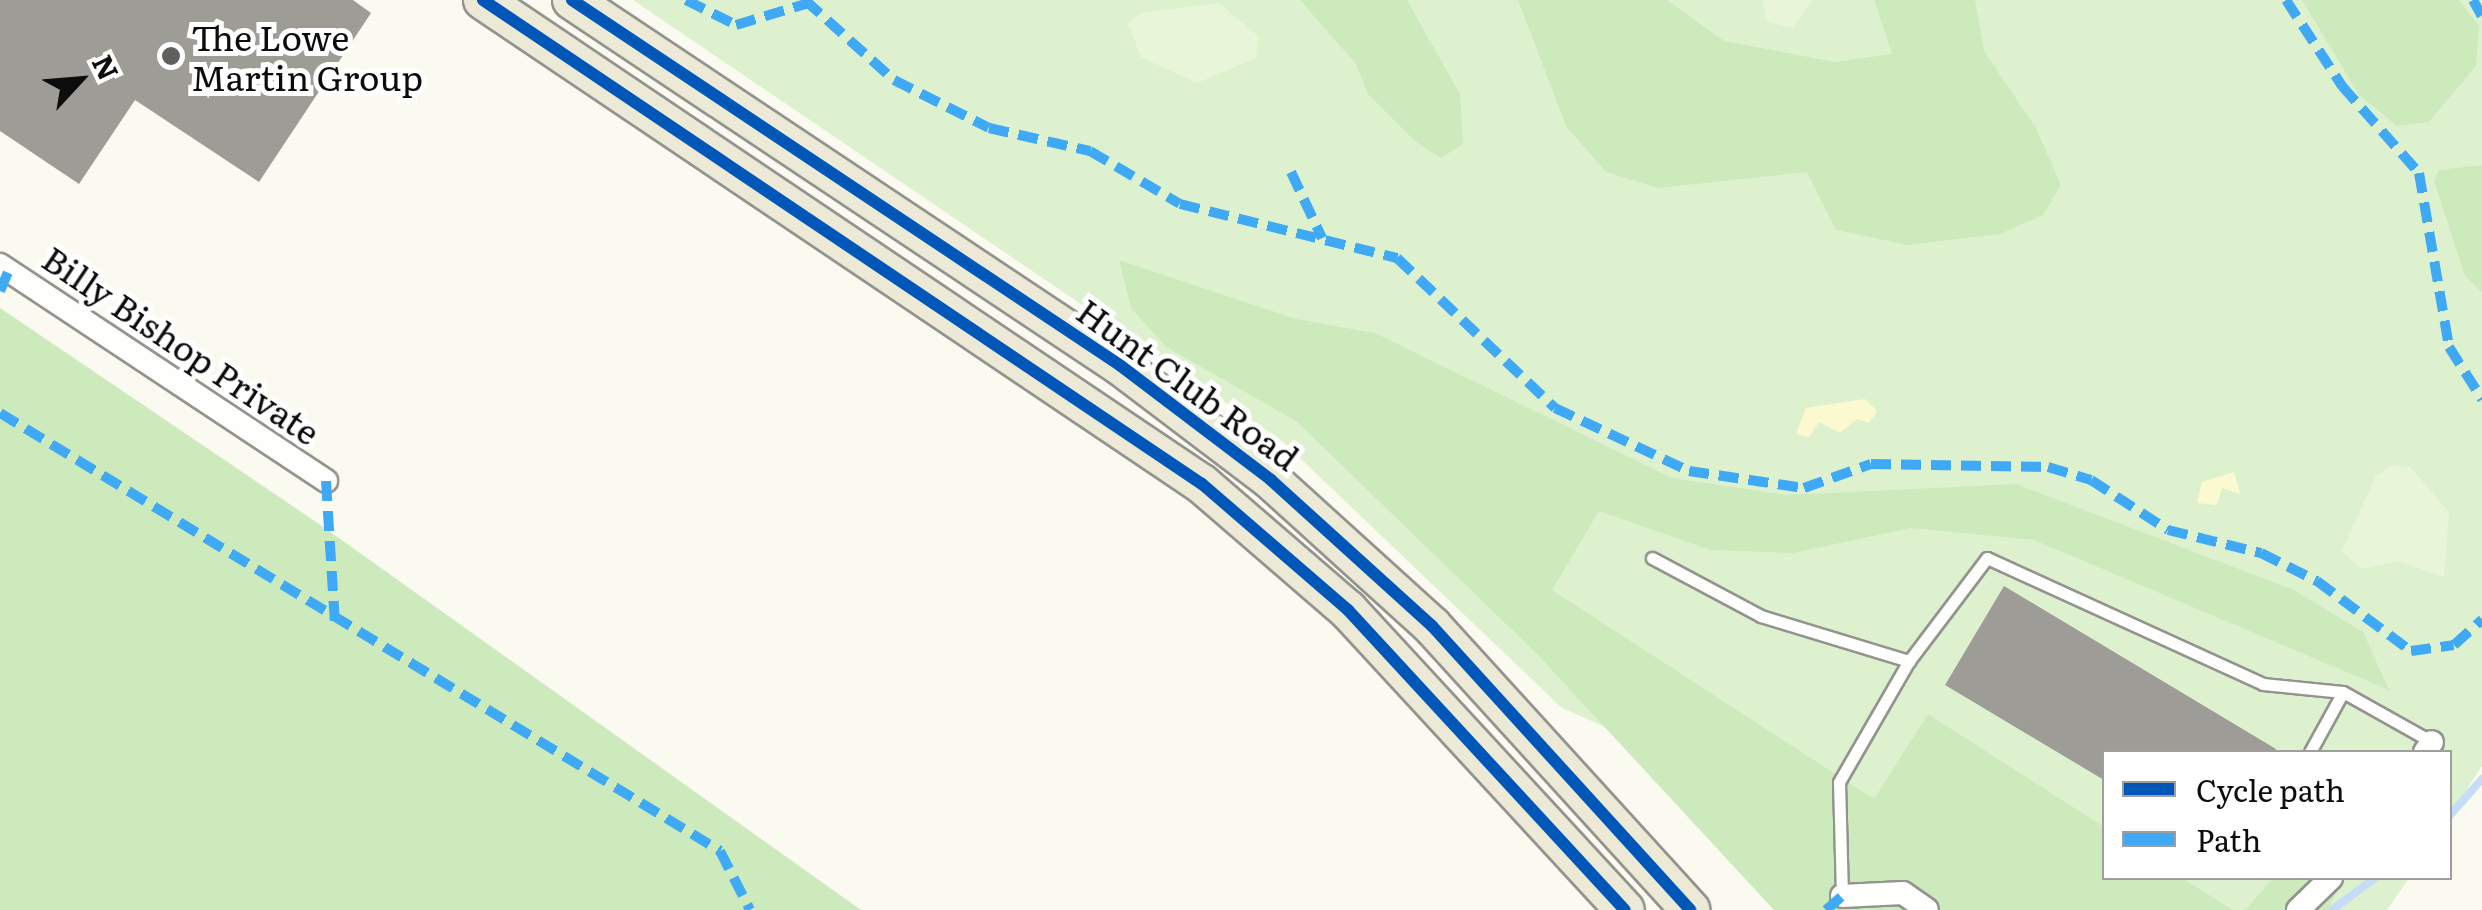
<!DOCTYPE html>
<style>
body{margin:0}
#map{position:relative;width:2482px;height:910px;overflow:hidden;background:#fafaf0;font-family:Literata,serif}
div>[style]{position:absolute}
.green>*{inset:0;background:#def1cf}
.forest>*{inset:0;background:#cdeabd}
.sand>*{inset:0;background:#fbf9d0}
.pitch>*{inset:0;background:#e9f5d9}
.stream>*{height:8px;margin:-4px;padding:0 4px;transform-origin:4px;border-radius:4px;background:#c5ddf6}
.building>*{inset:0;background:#9d9c96}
.roads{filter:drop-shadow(2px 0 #93938f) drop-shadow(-2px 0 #93938f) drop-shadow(0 2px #93938f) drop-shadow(0 -2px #93938f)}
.lane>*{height:11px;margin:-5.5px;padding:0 5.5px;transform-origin:5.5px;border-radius:5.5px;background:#fefefd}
.street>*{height:22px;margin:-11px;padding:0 11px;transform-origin:11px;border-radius:11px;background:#fefefd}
.primary>*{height:38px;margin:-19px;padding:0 19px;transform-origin:19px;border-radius:19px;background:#ecead7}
.quiet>*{height:10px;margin-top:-5px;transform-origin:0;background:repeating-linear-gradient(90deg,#3fa9f5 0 20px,transparent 0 30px)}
.cycleway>*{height:12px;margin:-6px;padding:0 6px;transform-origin:6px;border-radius:6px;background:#0057b8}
.dots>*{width:28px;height:28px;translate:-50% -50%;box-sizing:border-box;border:5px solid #fff;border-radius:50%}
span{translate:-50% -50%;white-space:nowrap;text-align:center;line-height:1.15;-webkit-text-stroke:10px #fff;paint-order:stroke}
.poi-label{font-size:35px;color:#0c0c0c}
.left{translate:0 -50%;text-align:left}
.street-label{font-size:35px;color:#0c0c0c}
.legend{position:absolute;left:2102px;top:750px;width:350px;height:130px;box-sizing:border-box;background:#fff;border:2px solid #9e9e9e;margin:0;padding:12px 18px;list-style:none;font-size:30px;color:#0c0c0c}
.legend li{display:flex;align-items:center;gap:20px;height:50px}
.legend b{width:50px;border:2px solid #9e9e9e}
.north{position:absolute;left:30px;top:30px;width:100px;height:100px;-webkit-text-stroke:8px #fff;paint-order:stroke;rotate:64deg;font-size:28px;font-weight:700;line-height:40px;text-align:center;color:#0c0c0c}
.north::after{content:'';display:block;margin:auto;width:35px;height:45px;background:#0c0c0c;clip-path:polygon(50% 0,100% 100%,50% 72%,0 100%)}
</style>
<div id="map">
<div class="green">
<div style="clip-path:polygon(633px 0,2482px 0,2482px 766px,2450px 815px,2450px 752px,2104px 752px,2104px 878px,2409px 878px,2387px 910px,1958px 910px,1834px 827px,1562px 708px,1281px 440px)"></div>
</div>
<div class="forest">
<div style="clip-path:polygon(1300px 0,1407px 0,1460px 94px,1463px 144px,1441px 158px,1416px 142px,1368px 94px,1356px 64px)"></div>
<div style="clip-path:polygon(1518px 0,1667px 0,1724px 41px,1835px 62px,1892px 54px,1874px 0,1975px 0,1984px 51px,2036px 128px,2061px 185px,2043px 215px,2000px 234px,1908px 245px,1836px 230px,1807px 172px,1658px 188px,1606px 172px,1566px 126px)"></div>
<div style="clip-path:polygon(2302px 0,2459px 0,2479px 26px,2476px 66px,2429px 122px,2397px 126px,2359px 95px)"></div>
<div style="clip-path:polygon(2482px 165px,2482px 292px,2465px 276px,2434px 181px,2439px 170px)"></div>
<div style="clip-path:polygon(1119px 260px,1296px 319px,1375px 333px,1672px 478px,1786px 495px,2016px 484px,2294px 590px,2363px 632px,2389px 690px,2034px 540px,1911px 528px,1793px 553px,1710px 550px,1599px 511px,1552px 590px,1874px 799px,1928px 714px,2104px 827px,2104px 878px,2182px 878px,2233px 910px,1774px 910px,1537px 654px,1296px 421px,1166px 347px,1131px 308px)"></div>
<div style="clip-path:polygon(0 308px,322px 526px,861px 910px,0 910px)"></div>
<div style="clip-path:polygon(2273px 878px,2343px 878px,2328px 910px,2245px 910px)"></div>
</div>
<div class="sand">
<div style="clip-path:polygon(1865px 399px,1877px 411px,1869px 423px,1857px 419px,1840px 433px,1819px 422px,1809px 437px,1796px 434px,1806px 408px)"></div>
<div style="clip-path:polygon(2234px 472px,2240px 494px,2222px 488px,2217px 505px,2197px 503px,2202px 482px)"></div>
</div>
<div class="pitch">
<div style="clip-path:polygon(1762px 0,1812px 0,1793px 28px,1767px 22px)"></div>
<div style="clip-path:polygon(1219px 3px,1258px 36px,1256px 58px,1197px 83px,1141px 57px,1128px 23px,1140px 13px)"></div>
<div style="clip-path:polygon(2392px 465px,2410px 467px,2449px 512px,2444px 577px,2399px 561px,2361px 569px,2342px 551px,2376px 476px)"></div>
</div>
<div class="stream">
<div style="left:2450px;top:815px;width:48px;rotate:-48.4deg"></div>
<div style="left:2332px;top:910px;width:54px;rotate:-36.7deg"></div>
</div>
<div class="building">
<div style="clip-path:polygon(0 0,353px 0,371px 13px,259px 182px,135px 100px,79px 184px,0 131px)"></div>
<div style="clip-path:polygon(2004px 586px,2276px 749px,2274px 752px,2104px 752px,2104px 780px,1945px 685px)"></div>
</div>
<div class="roads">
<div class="lane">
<div style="left:1652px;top:558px;width:123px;rotate:28deg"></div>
<div style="left:1761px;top:616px;width:155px;rotate:16.9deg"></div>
<div style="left:2310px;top:752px;width:68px;rotate:-61.2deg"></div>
<div style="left:1842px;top:896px;width:114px;rotate:-91.5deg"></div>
<div style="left:1839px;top:782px;width:140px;rotate:-60deg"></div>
<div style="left:1909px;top:661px;width:129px;rotate:-52.9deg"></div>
<div style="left:1987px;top:558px;width:303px;rotate:24.5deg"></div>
<div style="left:2263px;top:684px;width:80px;rotate:5.7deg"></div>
<div style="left:2343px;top:692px;width:102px;rotate:29.3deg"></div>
</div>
<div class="street">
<div style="left:0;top:265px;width:391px;rotate:33.5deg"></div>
<div style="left:2425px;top:752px;width:12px;rotate:-55deg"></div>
<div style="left:1842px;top:896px;width:61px;rotate:-2.8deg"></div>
<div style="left:1903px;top:893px;width:29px;rotate:35deg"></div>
<div style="left:2298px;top:910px;width:46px;rotate:-44.1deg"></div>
</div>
<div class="primary">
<div style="left:483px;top:0;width:867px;rotate:33.95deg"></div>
<div style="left:1202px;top:484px;width:193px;rotate:40.8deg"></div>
<div style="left:1348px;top:610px;width:408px;rotate:47.3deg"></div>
<div style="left:572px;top:0;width:660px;rotate:33.69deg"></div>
<div style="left:1121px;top:366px;width:188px;rotate:37.2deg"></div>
<div style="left:1271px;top:480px;width:217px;rotate:42.2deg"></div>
<div style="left:1432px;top:626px;width:384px;rotate:47.7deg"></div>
</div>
</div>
<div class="quiet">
<div style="left:686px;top:0;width:56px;rotate:26.6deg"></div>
<div style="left:736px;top:25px;width:76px;rotate:-16.8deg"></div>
<div style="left:805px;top:0;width:120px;rotate:42deg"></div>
<div style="left:894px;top:80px;width:106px;rotate:26.8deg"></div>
<div style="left:989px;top:128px;width:104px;rotate:12.8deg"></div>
<div style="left:1090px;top:151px;width:104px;rotate:30.5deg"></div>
<div style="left:1180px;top:204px;width:224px;rotate:14deg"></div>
<div style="left:1397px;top:258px;width:218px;rotate:43.5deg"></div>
<div style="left:1555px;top:408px;width:148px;rotate:25.2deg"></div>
<div style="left:1689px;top:471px;width:116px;rotate:8.4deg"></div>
<div style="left:1804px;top:488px;width:71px;rotate:-19.7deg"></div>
<div style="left:1871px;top:464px;width:177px;rotate:1deg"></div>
<div style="left:2048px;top:467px;width:45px;rotate:16.8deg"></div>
<div style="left:2091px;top:480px;width:92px;rotate:33deg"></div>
<div style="left:2168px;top:530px;width:96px;rotate:13.9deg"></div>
<div style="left:2261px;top:553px;width:63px;rotate:26.6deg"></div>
<div style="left:2317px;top:581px;width:117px;rotate:36.7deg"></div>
<div style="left:2411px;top:651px;width:43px;rotate:-7.9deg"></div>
<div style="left:2454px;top:645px;width:38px;rotate:-42deg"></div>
<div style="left:2286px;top:0;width:103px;rotate:56.9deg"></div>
<div style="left:2342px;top:86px;width:116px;rotate:48.5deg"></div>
<div style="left:2419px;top:173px;width:177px;rotate:80.2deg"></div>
<div style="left:2449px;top:347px;width:62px;rotate:57.6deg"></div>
<div style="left:2473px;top:0;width:18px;rotate:61deg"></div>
<div style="left:1291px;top:172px;width:73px;rotate:64.8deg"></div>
<div style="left:0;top:291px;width:23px;rotate:-67deg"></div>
<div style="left:0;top:413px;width:843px;rotate:31.31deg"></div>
<div style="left:720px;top:851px;width:66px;rotate:63deg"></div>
<div style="left:326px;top:481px;width:142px;rotate:86.4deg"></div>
<div style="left:1826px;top:910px;width:21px;rotate:-41deg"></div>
</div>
<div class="cycleway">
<div style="left:483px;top:0;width:867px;rotate:33.95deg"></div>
<div style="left:1202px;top:484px;width:193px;rotate:40.8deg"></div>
<div style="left:1348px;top:610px;width:408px;rotate:47.3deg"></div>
<div style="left:572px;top:0;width:660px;rotate:33.69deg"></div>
<div style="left:1121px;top:366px;width:188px;rotate:37.2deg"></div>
<div style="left:1271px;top:480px;width:217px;rotate:42.2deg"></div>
<div style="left:1432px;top:626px;width:384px;rotate:47.7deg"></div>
</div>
<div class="dots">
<div style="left:171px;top:56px;background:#5f5f5c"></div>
</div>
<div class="poi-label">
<span class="left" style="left:191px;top:56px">The Lowe<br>Martin Group</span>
</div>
<div class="street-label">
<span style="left:182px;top:344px;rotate:34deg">Billy Bishop Private</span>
<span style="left:1189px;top:383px;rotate:36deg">Hunt Club Road</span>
</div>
<ul class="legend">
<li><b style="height:12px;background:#0057b8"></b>Cycle path</li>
<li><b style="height:12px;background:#3fa9f5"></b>Path</li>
</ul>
<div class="north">N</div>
</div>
